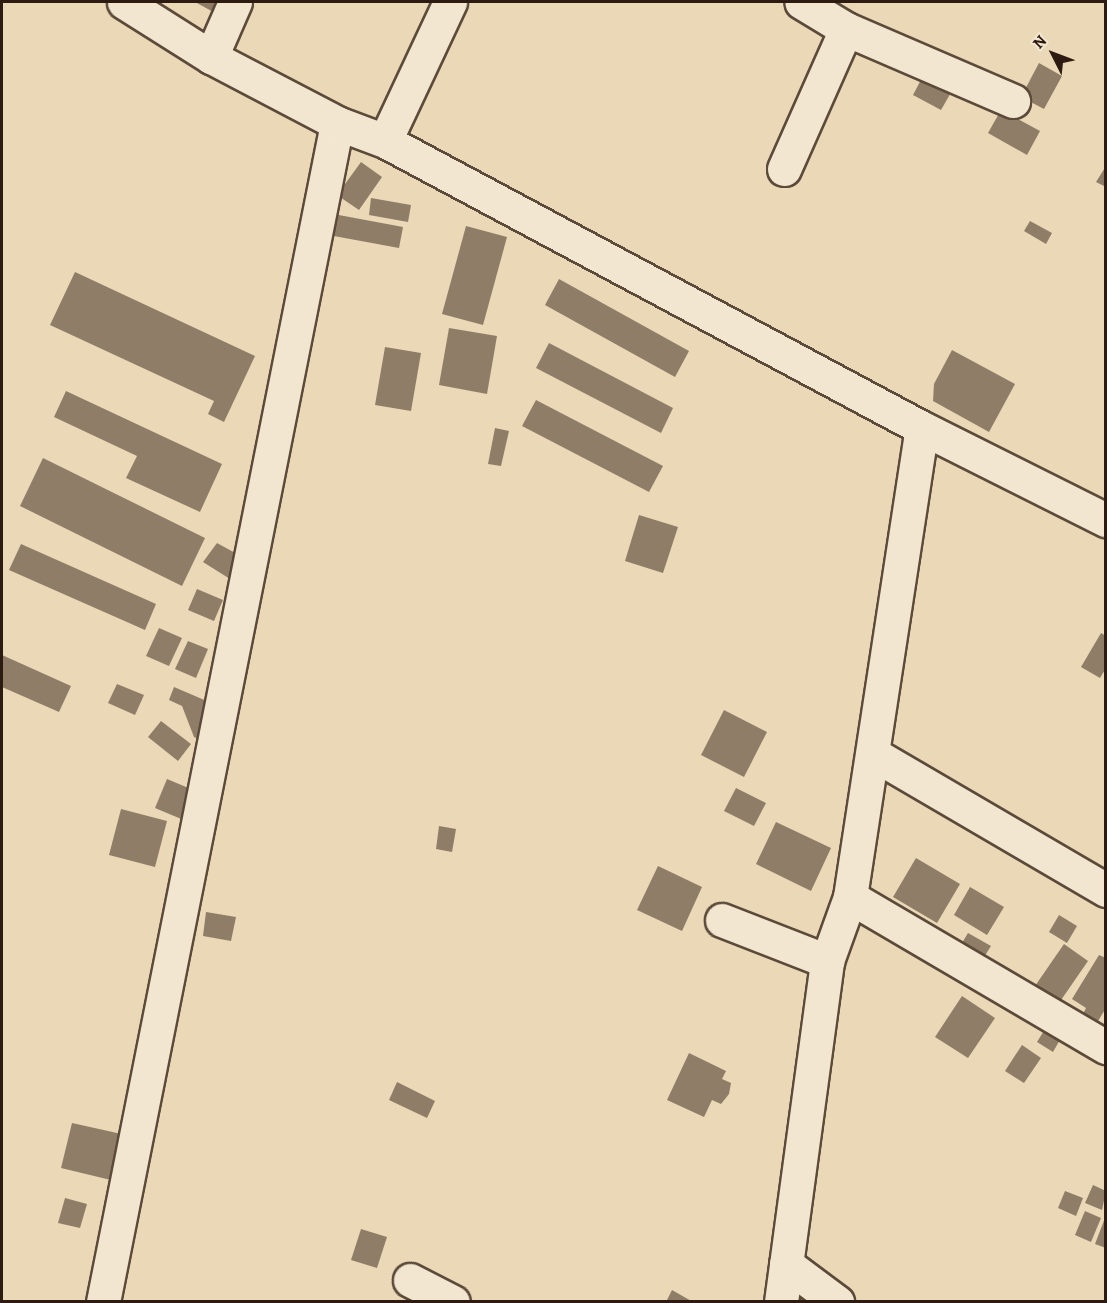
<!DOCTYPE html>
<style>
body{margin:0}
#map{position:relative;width:1107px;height:1303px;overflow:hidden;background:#ebd8b7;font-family:Alegreya,serif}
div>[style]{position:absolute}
.building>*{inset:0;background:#907d67}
.roads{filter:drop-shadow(2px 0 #5c4a3a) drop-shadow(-2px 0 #5c4a3a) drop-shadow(0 2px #5c4a3a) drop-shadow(0 -2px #5c4a3a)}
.minor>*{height:33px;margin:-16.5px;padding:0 16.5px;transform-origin:16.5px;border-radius:16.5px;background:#f2e6d0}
span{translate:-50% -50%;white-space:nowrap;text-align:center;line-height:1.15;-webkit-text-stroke:6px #f2e6d0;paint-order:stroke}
.frame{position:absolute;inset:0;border:3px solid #2d1a11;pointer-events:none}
.north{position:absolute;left:1023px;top:24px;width:60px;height:60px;-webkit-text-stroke:4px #f2e6d0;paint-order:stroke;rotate:312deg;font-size:16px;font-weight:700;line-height:24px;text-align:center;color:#2d1a11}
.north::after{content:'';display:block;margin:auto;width:21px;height:27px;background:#2d1a11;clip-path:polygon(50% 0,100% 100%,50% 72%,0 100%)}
</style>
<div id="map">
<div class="building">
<div style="clip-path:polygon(195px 2px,225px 2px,217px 14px)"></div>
<div style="clip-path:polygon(1039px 63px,1062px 76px,1044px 109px,1021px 97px)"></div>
<div style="clip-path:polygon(924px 74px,953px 89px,941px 110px,913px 95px)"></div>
<div style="clip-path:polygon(1001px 110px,1040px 131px,1027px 155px,988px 133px)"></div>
<div style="clip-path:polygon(361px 162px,382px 177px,359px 210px,337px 195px)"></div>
<div style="clip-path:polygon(1106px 166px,1106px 187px,1096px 182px)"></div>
<div style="clip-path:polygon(371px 198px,411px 205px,408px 222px,369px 215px)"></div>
<div style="clip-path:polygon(328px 213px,403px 227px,399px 248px,323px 234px)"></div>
<div style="clip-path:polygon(1030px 221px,1052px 233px,1046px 244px,1024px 231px)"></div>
<div style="clip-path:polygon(466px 226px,507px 237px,483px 325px,442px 314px)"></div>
<div style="clip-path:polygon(75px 272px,255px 356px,224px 422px,208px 414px,214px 401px,50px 325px)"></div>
<div style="clip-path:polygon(559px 279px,689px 351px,675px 377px,545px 305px)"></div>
<div style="clip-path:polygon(449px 328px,497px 336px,487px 394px,439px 385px)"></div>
<div style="clip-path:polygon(549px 343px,673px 408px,661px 433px,536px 368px)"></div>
<div style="clip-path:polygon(385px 347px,421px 353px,411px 411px,375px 405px)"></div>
<div style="clip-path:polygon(952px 350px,1015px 384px,989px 432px,933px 401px,934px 384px)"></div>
<div style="clip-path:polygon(66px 391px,222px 464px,200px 512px,126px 478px,137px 456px,54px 417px)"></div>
<div style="clip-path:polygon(536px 400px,663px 466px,649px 492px,522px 426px)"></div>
<div style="clip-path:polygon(495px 428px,509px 431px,501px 466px,488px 464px)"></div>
<div style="clip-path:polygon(43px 458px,205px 538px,182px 586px,20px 506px)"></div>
<div style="clip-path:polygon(639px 515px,678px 527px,663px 573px,625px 561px)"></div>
<div style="clip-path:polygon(217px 543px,237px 554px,230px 579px,203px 562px)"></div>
<div style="clip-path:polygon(21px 544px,156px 604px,145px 630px,9px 570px)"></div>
<div style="clip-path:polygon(197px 589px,223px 600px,214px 621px,188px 610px)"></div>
<div style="clip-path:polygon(159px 628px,182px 638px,169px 666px,146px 656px)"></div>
<div style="clip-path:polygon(1101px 633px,1106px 636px,1106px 668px,1100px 678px,1081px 667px)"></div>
<div style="clip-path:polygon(188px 641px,208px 649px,196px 678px,175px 669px)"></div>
<div style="clip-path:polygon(2px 655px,71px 686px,59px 712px,2px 687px)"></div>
<div style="clip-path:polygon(117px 684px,144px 695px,135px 715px,108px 703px)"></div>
<div style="clip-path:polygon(174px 687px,216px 705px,201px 740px,194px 737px,182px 706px,169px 700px)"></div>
<div style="clip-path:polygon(724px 710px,767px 732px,744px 777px,701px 755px)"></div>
<div style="clip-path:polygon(161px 721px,191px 744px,178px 761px,148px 737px)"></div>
<div style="clip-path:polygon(167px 779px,198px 792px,186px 821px,155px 808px)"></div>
<div style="clip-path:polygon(736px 788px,766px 803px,754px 826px,724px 811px)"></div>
<div style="clip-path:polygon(121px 809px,167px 821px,155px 867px,109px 855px)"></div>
<div style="clip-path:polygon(776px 822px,831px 848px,811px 891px,756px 864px)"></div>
<div style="clip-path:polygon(439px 826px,456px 829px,452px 852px,436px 849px)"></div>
<div style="clip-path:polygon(916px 858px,960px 884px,937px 923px,893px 897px)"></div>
<div style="clip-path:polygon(658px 866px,702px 887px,682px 931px,637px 910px)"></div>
<div style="clip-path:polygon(970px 887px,1004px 907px,987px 935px,954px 915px)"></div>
<div style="clip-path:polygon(206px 912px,236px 917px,231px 941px,203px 936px)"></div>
<div style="clip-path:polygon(1059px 915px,1077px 926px,1067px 943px,1049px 932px)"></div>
<div style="clip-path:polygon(968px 933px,991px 946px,981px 962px,959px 948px)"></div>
<div style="clip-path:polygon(1064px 944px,1088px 961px,1059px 1003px,1035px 986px)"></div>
<div style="clip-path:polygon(1099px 955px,1106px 958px,1106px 1008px,1095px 1026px,1081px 1018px,1086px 1008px,1072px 999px)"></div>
<div style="clip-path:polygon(962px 996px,995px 1018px,968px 1058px,935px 1037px)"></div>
<div style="clip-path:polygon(1045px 1029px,1061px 1038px,1053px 1052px,1037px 1042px)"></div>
<div style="clip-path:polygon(1022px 1045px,1041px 1058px,1024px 1083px,1005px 1071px)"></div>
<div style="clip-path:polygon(689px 1053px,726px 1071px,722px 1079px,731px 1083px,729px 1094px,721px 1104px,712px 1100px,704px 1117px,667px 1100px)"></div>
<div style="clip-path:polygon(397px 1082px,435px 1101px,427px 1118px,389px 1100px)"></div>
<div style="clip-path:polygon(72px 1123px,126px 1135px,115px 1181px,61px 1168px)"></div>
<div style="clip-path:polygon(1093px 1185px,1106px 1191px,1102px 1210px,1085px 1203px)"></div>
<div style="clip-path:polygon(1065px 1191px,1083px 1198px,1076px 1216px,1058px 1208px)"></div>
<div style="clip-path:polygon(65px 1198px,87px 1204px,80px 1228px,58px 1223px)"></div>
<div style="clip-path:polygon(1085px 1211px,1101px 1218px,1091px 1242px,1075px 1235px)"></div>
<div style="clip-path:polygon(1105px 1218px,1106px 1218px,1106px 1248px,1095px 1244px)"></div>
<div style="clip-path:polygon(361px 1229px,387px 1237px,377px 1268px,351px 1260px)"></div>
<div style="clip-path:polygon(672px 1290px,693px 1302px,666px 1302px)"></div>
</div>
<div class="roads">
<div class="minor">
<div style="left:124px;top:2px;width:103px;rotate:32.3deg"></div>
<div style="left:211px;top:57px;width:142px;rotate:27.6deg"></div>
<div style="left:450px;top:2px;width:153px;rotate:115.1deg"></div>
<div style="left:385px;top:141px;width:609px;rotate:28.12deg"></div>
<div style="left:846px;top:29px;width:182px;rotate:23.3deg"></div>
<div style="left:211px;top:57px;width:60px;rotate:-66.4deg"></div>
<div style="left:784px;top:169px;width:153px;rotate:-66.1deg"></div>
<div style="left:846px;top:29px;width:52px;rotate:-149deg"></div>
<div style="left:875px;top:755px;width:268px;rotate:30.3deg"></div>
<div style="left:850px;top:897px;width:297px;rotate:30.4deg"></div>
<div style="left:722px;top:920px;width:113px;rotate:21.3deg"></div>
<div style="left:786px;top:1264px;width:64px;rotate:36.7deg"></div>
<div style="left:410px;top:1280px;width:48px;rotate:27.1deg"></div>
<div style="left:103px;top:1302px;width:1202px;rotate:-78.77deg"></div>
<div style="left:337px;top:123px;width:51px;rotate:20.6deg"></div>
<div style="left:781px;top:1302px;width:344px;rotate:-82.3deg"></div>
<div style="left:827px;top:961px;width:68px;rotate:-70.2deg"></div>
<div style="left:850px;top:897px;width:474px;rotate:-81.3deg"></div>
<div style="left:922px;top:428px;width:206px;rotate:26.6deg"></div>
</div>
</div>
<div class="frame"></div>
<div class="north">N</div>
</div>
